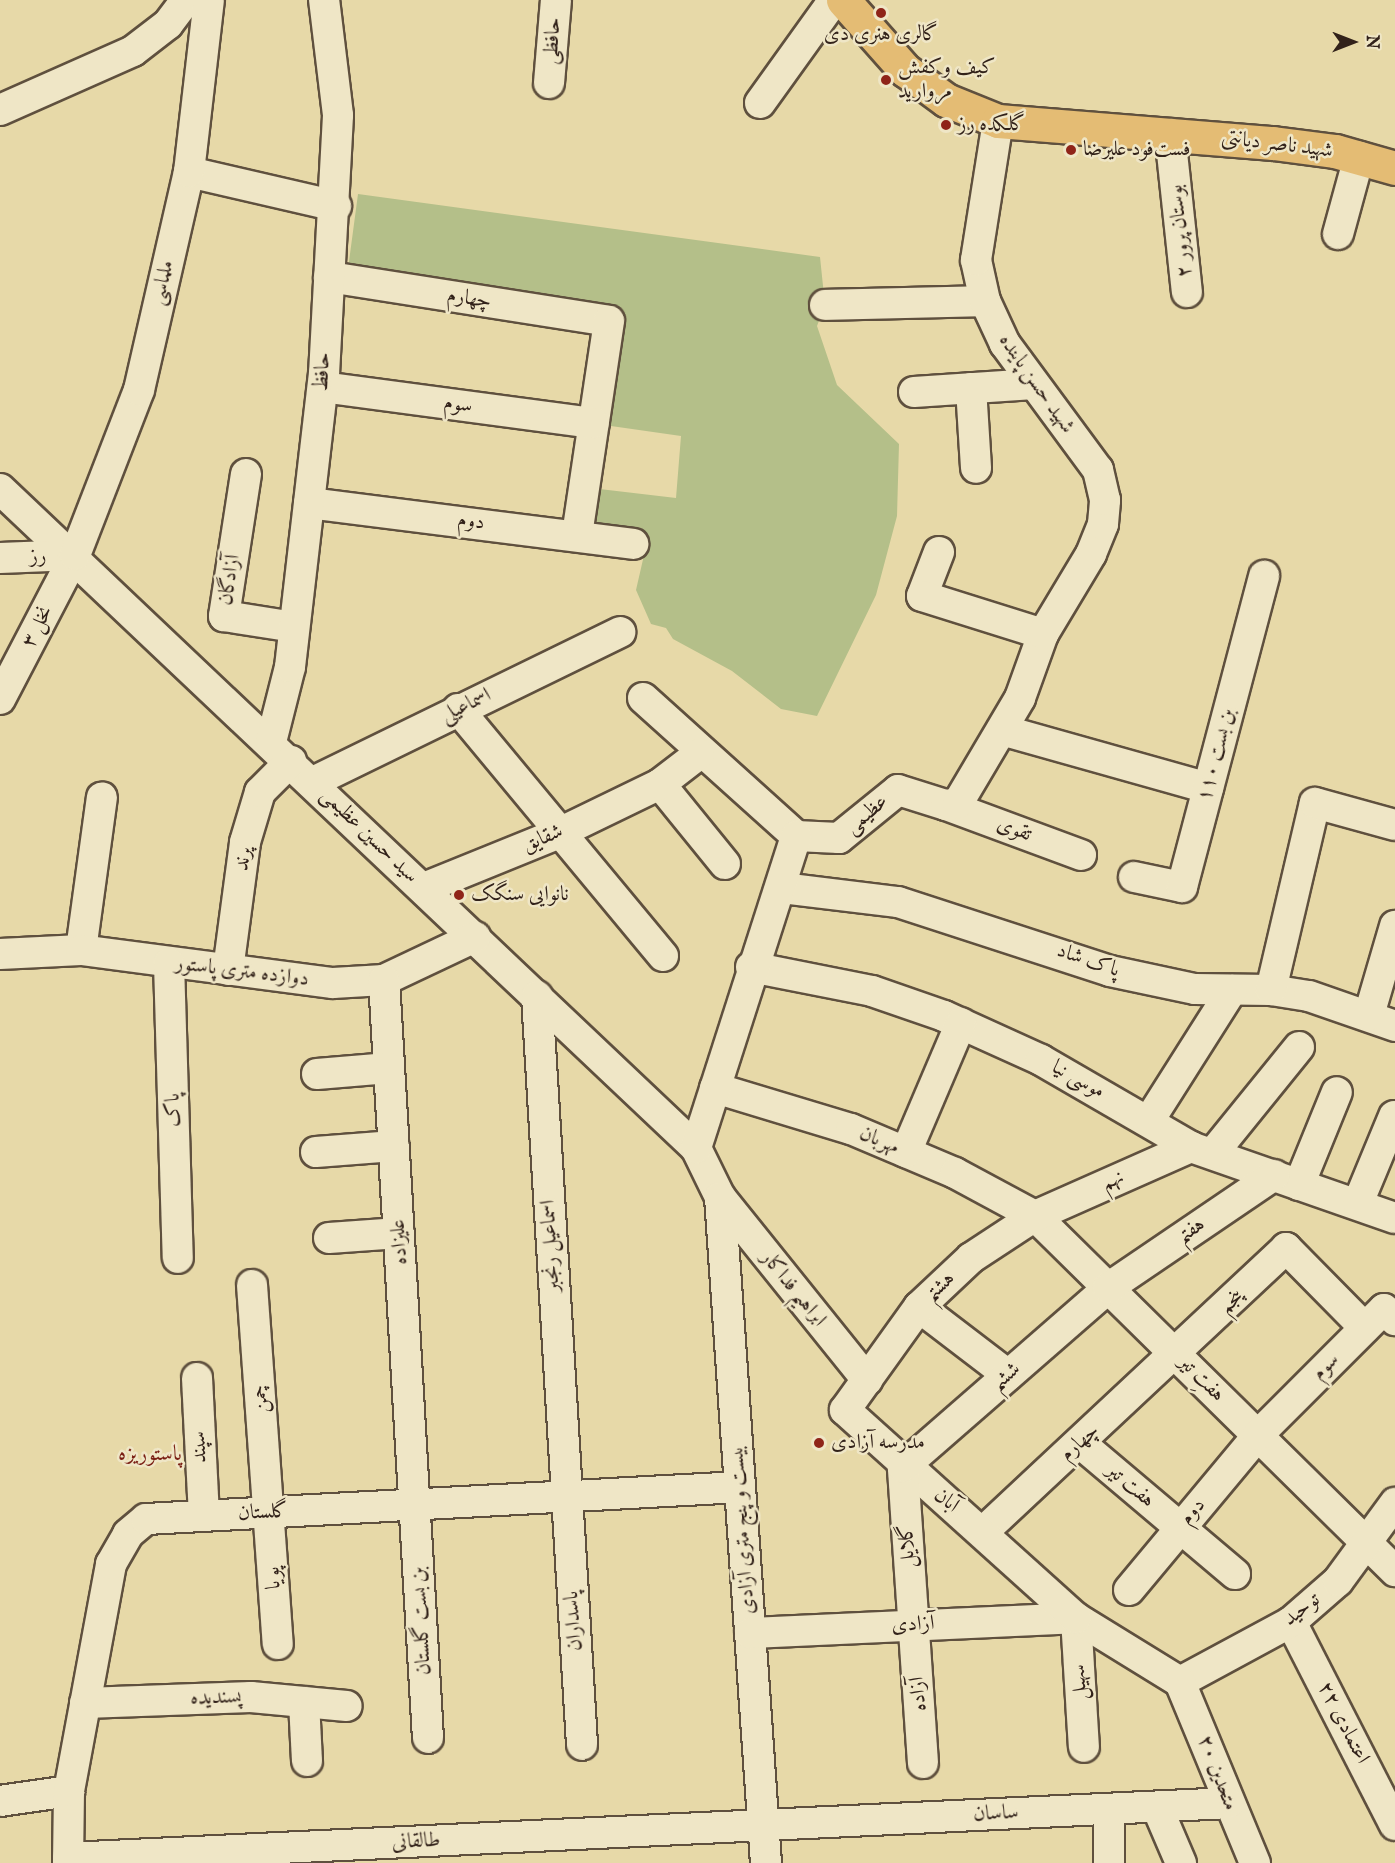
<!DOCTYPE html>
<meta charset="utf-8">
<style>
body{margin:0}
#map{position:relative;width:1395px;height:1863px;overflow:hidden;background:#e7d9a8;font-family:"IM FELL English",Amiri,serif}
div>[style]{position:absolute}
.green>*{inset:0;background:#b4bf89}
.roads{filter:drop-shadow(2px 0 #5f503e) drop-shadow(-2px 0 #5f503e) drop-shadow(0 2px #5f503e) drop-shadow(0 -2px #5f503e)}
.minor>*{height:30px;margin:-15px;padding:0 15px;transform-origin:15px;border-radius:15px;background:#efe6c6}
.major>*{height:33px;margin:-16.5px;padding:0 16.5px;transform-origin:16.5px;border-radius:16.5px;background:#e4bc74}
.dots>*{width:16px;height:16px;translate:-50% -50%;box-sizing:border-box;border:3px solid #efe6c6;border-radius:50%}
span{translate:-50% -50%;white-space:nowrap;text-align:center;line-height:1.15;-webkit-text-stroke:5px #efe6c6;paint-order:stroke}
.poi-label{font-size:21px;color:#32221a}
.left{translate:0 -50%;text-align:left}
.street-label{font-size:21px;color:#32221a}
.neighbourhood-label{font-size:22px;color:#7a1f14}
.north{position:absolute;left:1323px;top:12px;width:60px;height:60px;-webkit-text-stroke:4px #efe6c6;paint-order:stroke;rotate:90deg;font-size:16px;font-weight:700;line-height:24px;text-align:center;color:#32221a}
.north::after{content:'';display:block;margin:auto;width:21px;height:27px;background:#32221a;clip-path:polygon(50% 0,100% 100%,50% 72%,0 100%)}
</style>
<div id="map">
<div class="green">
<div style="clip-path:polygon(358px 194px,820px 257px,825px 305px,817px 326px,837px 385px,899px 444px,897px 516px,876px 595px,817px 716px,781px 709px,732px 671px,673px 639px,666px 628px,651px 624px,636px 590px,647px 542px,592px 524px,591px 488px,676px 498px,681px 436px,597px 424px,614px 315px,348px 269px)"></div>
</div>
<div class="roads">
<div class="minor">
<div style="left:549px;top:83px;width:83px;rotate:-85.2deg"></div>
<div style="left:760px;top:103px;width:127px;rotate:-54.3deg"></div>
<div style="left:0;top:110px;width:145px;rotate:-23.9deg"></div>
<div style="left:133px;top:51px;width:44px;rotate:-37.6deg"></div>
<div style="left:168px;top:24px;width:30px;rotate:-53deg"></div>
<div style="left:1170px;top:134px;width:159px;rotate:83.9deg"></div>
<div style="left:189px;top:172px;width:151px;rotate:13deg"></div>
<div style="left:1338px;top:234px;width:80px;rotate:-74.7deg"></div>
<div style="left:329px;top:277px;width:283px;rotate:8.9deg"></div>
<div style="left:609px;top:321px;width:215px;rotate:98.5deg"></div>
<div style="left:825px;top:305px;width:160px;rotate:-1.4deg"></div>
<div style="left:323px;top:387px;width:273px;rotate:7.6deg"></div>
<div style="left:971px;top:388px;width:80px;rotate:86.4deg"></div>
<div style="left:914px;top:392px;width:120px;rotate:-3.8deg"></div>
<div style="left:246px;top:474px;width:144px;rotate:98.8deg"></div>
<div style="left:224px;top:616px;width:71px;rotate:8.9deg"></div>
<div style="left:0;top:489px;width:958px;rotate:43.44deg"></div>
<div style="left:696px;top:1148px;width:55px;rotate:63.9deg"></div>
<div style="left:720px;top:1197px;width:235px;rotate:51.2deg"></div>
<div style="left:309px;top:503px;width:327px;rotate:7.2deg"></div>
<div style="left:939px;top:552px;width:47px;rotate:111.1deg"></div>
<div style="left:922px;top:596px;width:127px;rotate:17.4deg"></div>
<div style="left:0;top:558px;width:75px;rotate:-2.3deg"></div>
<div style="left:643px;top:698px;width:206px;rotate:42deg"></div>
<div style="left:0;top:699px;width:162px;rotate:-62.5deg"></div>
<div style="left:75px;top:555px;width:177px;rotate:-68.8deg"></div>
<div style="left:139px;top:390px;width:224px;rotate:-77.1deg"></div>
<div style="left:189px;top:172px;width:173px;rotate:-83.4deg"></div>
<div style="left:458px;top:709px;width:321px;rotate:50.3deg"></div>
<div style="left:1002px;top:730px;width:214px;rotate:15.7deg"></div>
<div style="left:271px;top:742px;width:77px;rotate:-75.8deg"></div>
<div style="left:290px;top:667px;width:295px;rotate:-83.4deg"></div>
<div style="left:324px;top:374px;width:259px;rotate:-86.9deg"></div>
<div style="left:338px;top:115px;width:116px;rotate:-96.9deg"></div>
<div style="left:313px;top:782px;width:342px;rotate:-26deg"></div>
<div style="left:660px;top:784px;width:103px;rotate:50.9deg"></div>
<div style="left:946px;top:805px;width:144px;rotate:20.3deg"></div>
<div style="left:796px;top:836px;width:43px;rotate:2.7deg"></div>
<div style="left:839px;top:838px;width:76px;rotate:-39.1deg"></div>
<div style="left:898px;top:790px;width:50px;rotate:17.4deg"></div>
<div style="left:946px;top:805px;width:12px;rotate:-9deg"></div>
<div style="left:958px;top:803px;width:122px;rotate:-59.4deg"></div>
<div style="left:1020px;top:698px;width:68px;rotate:-70.2deg"></div>
<div style="left:1043px;top:634px;width:93px;rotate:-59deg"></div>
<div style="left:1091px;top:554px;width:32px;rotate:-68deg"></div>
<div style="left:1103px;top:524px;width:24px;rotate:-85deg"></div>
<div style="left:1105px;top:500px;width:31px;rotate:-103deg"></div>
<div style="left:1098px;top:470px;width:157px;rotate:-126.4deg"></div>
<div style="left:1005px;top:344px;width:47px;rotate:-114.9deg"></div>
<div style="left:985px;top:301px;width:42px;rotate:-102.4deg"></div>
<div style="left:976px;top:260px;width:141px;rotate:-81deg"></div>
<div style="left:1134px;top:877px;width:49px;rotate:11.8deg"></div>
<div style="left:1182px;top:887px;width:322px;rotate:-75.2deg"></div>
<div style="left:424px;top:888px;width:144px;rotate:-22.1deg"></div>
<div style="left:557px;top:834px;width:114px;rotate:-25.9deg"></div>
<div style="left:660px;top:784px;width:49px;rotate:-37.6deg"></div>
<div style="left:782px;top:888px;width:117px;rotate:6.9deg"></div>
<div style="left:898px;top:902px;width:223px;rotate:18deg"></div>
<div style="left:1110px;top:971px;width:87px;rotate:12deg"></div>
<div style="left:1195px;top:989px;width:76px;rotate:0.8deg"></div>
<div style="left:1271px;top:990px;width:38px;rotate:9deg"></div>
<div style="left:1309px;top:996px;width:91px;rotate:19.2deg"></div>
<div style="left:81px;top:950px;width:154px;rotate:-82.2deg"></div>
<div style="left:0;top:954px;width:81px;rotate:-2.8deg"></div>
<div style="left:81px;top:950px;width:254px;rotate:7.5deg"></div>
<div style="left:333px;top:983px;width:51px;rotate:-3.4deg"></div>
<div style="left:384px;top:980px;width:101px;rotate:-25.3deg"></div>
<div style="left:169px;top:963px;width:295px;rotate:88.3deg"></div>
<div style="left:751px;top:967px;width:123px;rotate:11.2deg"></div>
<div style="left:872px;top:991px;width:76px;rotate:19.1deg"></div>
<div style="left:944px;top:1016px;width:107px;rotate:24.4deg"></div>
<div style="left:1041px;top:1060px;width:173px;rotate:30.1deg"></div>
<div style="left:1191px;top:1147px;width:216px;rotate:19.2deg"></div>
<div style="left:228px;top:970px;width:129px;rotate:-82.4deg"></div>
<div style="left:245px;top:842px;width:52px;rotate:-73.3deg"></div>
<div style="left:260px;top:792px;width:44px;rotate:-45deg"></div>
<div style="left:384px;top:980px;width:759px;rotate:86.68deg"></div>
<div style="left:1271px;top:990px;width:192px;rotate:-76.8deg"></div>
<div style="left:1315px;top:803px;width:83px;rotate:15.4deg"></div>
<div style="left:537px;top:996px;width:750px;rotate:86.56deg"></div>
<div style="left:1369px;top:1015px;width:93px;rotate:-73.7deg"></div>
<div style="left:317px;top:1074px;width:72px;rotate:-4.8deg"></div>
<div style="left:715px;top:1088px;width:142px;rotate:16.8deg"></div>
<div style="left:851px;top:1129px;width:113px;rotate:22.9deg"></div>
<div style="left:955px;top:1173px;width:91px;rotate:28.3deg"></div>
<div style="left:1035px;top:1216px;width:506px;rotate:44.6deg"></div>
<div style="left:1150px;top:1119px;width:153px;rotate:-57.6deg"></div>
<div style="left:696px;top:1148px;width:328px;rotate:-72.2deg"></div>
<div style="left:316px;top:1152px;width:78px;rotate:-4.4deg"></div>
<div style="left:906px;top:1152px;width:140px;rotate:-66.9deg"></div>
<div style="left:1214px;top:1152px;width:135px;rotate:-51deg"></div>
<div style="left:1299px;top:1185px;width:100px;rotate:-67.8deg"></div>
<div style="left:720px;top:1197px;width:668px;rotate:86.05deg"></div>
<div style="left:1358px;top:1203px;width:94px;rotate:-67.5deg"></div>
<div style="left:329px;top:1238px;width:70px;rotate:-4.1deg"></div>
<div style="left:252px;top:1285px;width:360px;rotate:85.9deg"></div>
<div style="left:919px;top:1307px;width:112px;rotate:37.4deg"></div>
<div style="left:197px;top:1378px;width:138px;rotate:87.1deg"></div>
<div style="left:1080px;top:1443px;width:203px;rotate:40.2deg"></div>
<div style="left:984px;top:1531px;width:414px;rotate:-43.1deg"></div>
<div style="left:1286px;top:1248px;width:112px;rotate:45.4deg"></div>
<div style="left:1129px;top:1590px;width:202px;rotate:-50.2deg"></div>
<div style="left:1258px;top:1435px;width:178px;rotate:-45deg"></div>
<div style="left:1384px;top:1309px;width:16px;rotate:45deg"></div>
<div style="left:1076px;top:1618px;width:129px;rotate:86.5deg"></div>
<div style="left:1291px;top:1622px;width:228px;rotate:62.9deg"></div>
<div style="left:750px;top:1633px;width:326px;rotate:-2.6deg"></div>
<div style="left:1180px;top:1682px;width:122px;rotate:-148.4deg"></div>
<div style="left:1076px;top:1618px;width:311px;rotate:-138deg"></div>
<div style="left:845px;top:1410px;width:127px;rotate:-54.3deg"></div>
<div style="left:919px;top:1307px;width:71px;rotate:-43.3deg"></div>
<div style="left:971px;top:1258px;width:77px;rotate:-33.3deg"></div>
<div style="left:1035px;top:1216px;width:171px;rotate:-23.9deg"></div>
<div style="left:1180px;top:1682px;width:126px;rotate:-28.4deg"></div>
<div style="left:1291px;top:1622px;width:62px;rotate:-41.1deg"></div>
<div style="left:1338px;top:1581px;width:97px;rotate:-53.8deg"></div>
<div style="left:1180px;top:1682px;width:196px;rotate:67.5deg"></div>
<div style="left:304px;top:1702px;width:59px;rotate:87.1deg"></div>
<div style="left:85px;top:1703px;width:166px;rotate:-2.1deg"></div>
<div style="left:251px;top:1697px;width:96px;rotate:5.4deg"></div>
<div style="left:923px;top:1763px;width:297px;rotate:-93.9deg"></div>
<div style="left:903px;top:1467px;width:272px;rotate:-41.1deg"></div>
<div style="left:1108px;top:1288px;width:201px;rotate:-34.2deg"></div>
<div style="left:0;top:1801px;width:70px;rotate:-8.2deg"></div>
<div style="left:1157px;top:1807px;width:61px;rotate:66.8deg"></div>
<div style="left:1109px;top:1809px;width:54px;rotate:90deg"></div>
<div style="left:68px;top:1858px;width:1161px;rotate:-2.71deg"></div>
<div style="left:68px;top:1863px;width:72px;rotate:-89.2deg"></div>
<div style="left:69px;top:1791px;width:231px;rotate:-79.5deg"></div>
<div style="left:111px;top:1564px;width:34px;rotate:-60deg"></div>
<div style="left:128px;top:1534px;width:23px;rotate:-40deg"></div>
<div style="left:146px;top:1519px;width:595px;rotate:-3.08deg"></div>
</div>
<div class="major">
<div style="left:843px;top:0;width:94px;rotate:48.5deg"></div>
<div style="left:905px;top:70px;width:51px;rotate:36.2deg"></div>
<div style="left:946px;top:100px;width:56px;rotate:22deg"></div>
<div style="left:998px;top:121px;width:276px;rotate:4.6deg"></div>
<div style="left:1273px;top:143px;width:63px;rotate:7.4deg"></div>
<div style="left:1335px;top:151px;width:62px;rotate:15.8deg"></div>
</div>
</div>
<div class="dots">
<div style="left:881px;top:13px;background:#8f2418"></div>
<div style="left:886px;top:80px;background:#8f2418"></div>
<div style="left:946px;top:125px;background:#8f2418"></div>
<div style="left:1071px;top:150px;background:#8f2418"></div>
<div style="left:459px;top:895px;background:#8f2418"></div>
<div style="left:819px;top:1443px;background:#8f2418"></div>
</div>
<div class="poi-label">
<span style="left:881px;top:35px">گالری هنری دی</span>
<span class="left" style="left:898px;top:80px">کیف و‌کفش<br>مروارید</span>
<span class="left" style="left:958px;top:125px">گلکده رز</span>
<span class="left" style="left:1083px;top:150px">فست‌فود علیرضا</span>
<span class="left" style="left:471px;top:895px">نانوایی سنگک</span>
<span class="left" style="left:831px;top:1443px">مدرسه آزادی</span>
</div>
<div class="street-label">
<span style="left:553px;top:41px;rotate:-86deg">حافظی</span>
<span style="left:1277px;top:145px;rotate:7deg">شهید ناصر دیانتی</span>
<span style="left:1181px;top:231px;rotate:-96deg">بوستان پرور ۲</span>
<span style="left:163px;top:283px;rotate:-77deg">ملماسی</span>
<span style="left:469px;top:299px;rotate:9deg">چهارم</span>
<span style="left:323px;top:372px;rotate:-87deg">حافظ</span>
<span style="left:1036px;top:384px;rotate:55deg">شهید حسن پاینده</span>
<span style="left:458px;top:405px;rotate:8deg">سوم</span>
<span style="left:471px;top:522px;rotate:7deg">دوم</span>
<span style="left:38px;top:557px;rotate:-2deg">رز</span>
<span style="left:230px;top:580px;rotate:-81deg">آزادگان</span>
<span style="left:38px;top:627px;rotate:-63deg">نخل ۳</span>
<span style="left:466px;top:706px;rotate:-26deg">اسماعیلی</span>
<span style="left:1217px;top:755px;rotate:-75deg">بن بست ۱۱۰</span>
<span style="left:867px;top:815px;rotate:-41deg">عظیمی</span>
<span style="left:1014px;top:830px;rotate:20deg">تقوی</span>
<span style="left:369px;top:836px;rotate:44deg">سید حسین عظیمی</span>
<span style="left:543px;top:839px;rotate:-23deg">شقایق</span>
<span style="left:244px;top:859px;rotate:-81deg">پرند</span>
<span style="left:1088px;top:961px;rotate:19deg">پاک شاد</span>
<span style="left:242px;top:972px;rotate:7deg">دوازده متری پاستور</span>
<span style="left:1078px;top:1080px;rotate:29deg">موسی نیا</span>
<span style="left:174px;top:1110px;rotate:-92deg">پاک</span>
<span style="left:879px;top:1141px;rotate:23deg">مهربان</span>
<span style="left:1113px;top:1181px;rotate:-24deg">نهم</span>
<span style="left:1191px;top:1231px;rotate:-34deg">هفتم</span>
<span style="left:400px;top:1242px;rotate:-94deg">علیزاده</span>
<span style="left:551px;top:1246px;rotate:-93deg">اسماعیل رنجبر</span>
<span style="left:940px;top:1287px;rotate:-43deg">هشتم</span>
<span style="left:793px;top:1289px;rotate:51deg">ابراهیم فداکار</span>
<span style="left:1232px;top:1302px;rotate:-45deg">پنجم</span>
<span style="left:1326px;top:1367px;rotate:-45deg">سوم</span>
<span style="left:1006px;top:1377px;rotate:-41deg">ششم</span>
<span style="left:1201px;top:1379px;rotate:45deg">هفتِ تیر</span>
<span style="left:261px;top:1399px;rotate:-94deg">چمن</span>
<span style="left:1080px;top:1443px;rotate:-42deg">چهارم</span>
<span style="left:200px;top:1447px;rotate:-93deg">سپند</span>
<span style="left:1130px;top:1486px;rotate:40deg">هفت تیر</span>
<span style="left:946px;top:1501px;rotate:38deg">آبان</span>
<span style="left:1193px;top:1512px;rotate:-50deg">دوم</span>
<span style="left:263px;top:1513px;rotate:-3deg">گلستان</span>
<span style="left:743px;top:1530px;rotate:-94deg">بیست و پنج متری آزادی</span>
<span style="left:908px;top:1546px;rotate:-93deg">گلایل</span>
<span style="left:274px;top:1578px;rotate:-94deg">پویا</span>
<span style="left:1302px;top:1610px;rotate:-38deg">توحید</span>
<span style="left:422px;top:1621px;rotate:-93deg">بن بست گلستان</span>
<span style="left:574px;top:1621px;rotate:-94deg">پاسداران</span>
<span style="left:913px;top:1625px;rotate:-3deg">آزادی</span>
<span style="left:1080px;top:1682px;rotate:-94deg">سهیل</span>
<span style="left:919px;top:1694px;rotate:-95deg">آزاده</span>
<span style="left:216px;top:1698px;rotate:-2deg">پسندیده</span>
<span style="left:1343px;top:1723px;rotate:63deg">اعتمادی ۲۲</span>
<span style="left:1217px;top:1773px;rotate:69deg">متحدین ۲۰</span>
<span style="left:996px;top:1814px;rotate:-3deg">ساسان</span>
<span style="left:416px;top:1842px;rotate:-3deg">طالقانی</span>
</div>
<div class="neighbourhood-label">
<span style="left:150px;top:1455px">پاستوریزه</span>
</div>
<div class="north">N</div>
</div>
